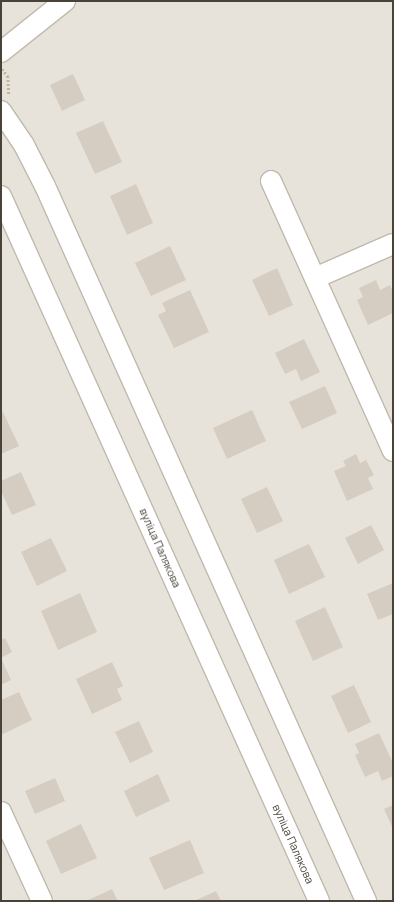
<!DOCTYPE html>
<meta charset="utf-8">
<style>
body{margin:0}
#map{position:relative;width:394px;height:902px;overflow:hidden;background:#f4f2eb;font-family:Manrope,sans-serif}
div>[style]{position:absolute}
.residential>*{inset:0;background:#e8e3da}
.building>*{inset:0;background:#d5cdc1}
.path>*{height:2.5px;margin-top:-1.25px;transform-origin:0;background:repeating-linear-gradient(90deg,#c0b5a0 0 2px,transparent 0 4px)}
.roads{filter:drop-shadow(1px 0 #c0b9ae) drop-shadow(-1px 0 #c0b9ae) drop-shadow(0 1px #c0b9ae) drop-shadow(0 -1px #c0b9ae)}
.minor>*{height:20px;margin:-10px;padding:0 10px;transform-origin:10px;border-radius:10px;background:#fff}
span{translate:-50% -50%;white-space:nowrap;text-align:center;line-height:1.15;-webkit-text-stroke:4px #fff;paint-order:stroke}
.street-label{font-size:11px;color:#484239}
.frame{position:absolute;inset:0;border:2px solid #484239;pointer-events:none}
</style>
<div id="map">
<div class="residential">
<div style="clip-path:polygon(1px 1px,393px 1px,393px 901px,1px 901px)"></div>
</div>
<div class="building">
<div style="clip-path:polygon(73px 74px,85px 100px,62px 111px,50px 85px)"></div>
<div style="clip-path:polygon(103px 121px,122px 162px,95px 174px,76px 133px)"></div>
<div style="clip-path:polygon(136px 184px,153px 223px,127px 235px,110px 196px)"></div>
<div style="clip-path:polygon(170px 246px,186px 280px,151px 296px,135px 263px)"></div>
<div style="clip-path:polygon(277px 268px,293px 305px,269px 316px,252px 280px)"></div>
<div style="clip-path:polygon(376px 280px,380px 290px,390px 285px,393px 292px,393px 313px,368px 325px,357px 300px,363px 297px,359px 288px)"></div>
<div style="clip-path:polygon(190px 290px,209px 332px,174px 348px,158px 315px,166px 311px,162px 303px)"></div>
<div style="clip-path:polygon(304px 339px,320px 372px,301px 381px,296px 369px,285px 374px,275px 353px)"></div>
<div style="clip-path:polygon(325px 386px,337px 413px,302px 429px,289px 402px)"></div>
<div style="clip-path:polygon(252px 410px,266px 441px,227px 459px,213px 428px)"></div>
<div style="clip-path:polygon(3px 412px,19px 446px,1px 454px,1px 413px)"></div>
<div style="clip-path:polygon(356px 454px,360px 463px,366px 460px,374px 475px,368px 478px,373px 489px,347px 501px,334px 471px,346px 466px,343px 461px)"></div>
<div style="clip-path:polygon(21px 472px,36px 505px,12px 515px,1px 491px,1px 481px)"></div>
<div style="clip-path:polygon(267px 487px,283px 521px,257px 533px,241px 499px)"></div>
<div style="clip-path:polygon(371px 525px,384px 550px,358px 564px,345px 538px)"></div>
<div style="clip-path:polygon(51px 538px,67px 571px,37px 586px,21px 552px)"></div>
<div style="clip-path:polygon(309px 544px,325px 577px,289px 594px,274px 560px)"></div>
<div style="clip-path:polygon(393px 583px,393px 614px,378px 620px,367px 594px)"></div>
<div style="clip-path:polygon(80px 593px,97px 632px,58px 650px,41px 611px)"></div>
<div style="clip-path:polygon(325px 607px,343px 647px,313px 661px,295px 621px)"></div>
<div style="clip-path:polygon(5px 638px,12px 652px,1px 658px,1px 640px)"></div>
<div style="clip-path:polygon(1px 658px,11px 680px,1px 685px)"></div>
<div style="clip-path:polygon(112px 662px,123px 686px,117px 689px,122px 700px,92px 714px,76px 679px)"></div>
<div style="clip-path:polygon(354px 685px,371px 722px,348px 733px,331px 696px)"></div>
<div style="clip-path:polygon(19px 692px,32px 720px,1px 735px,1px 700px)"></div>
<div style="clip-path:polygon(139px 721px,153px 752px,130px 763px,115px 732px)"></div>
<div style="clip-path:polygon(379px 733px,393px 763px,393px 776px,382px 781px,378px 771px,365px 777px,355px 755px,359px 753px,355px 744px)"></div>
<div style="clip-path:polygon(158px 774px,170px 801px,136px 817px,124px 791px)"></div>
<div style="clip-path:polygon(55px 778px,65px 801px,35px 814px,25px 791px)"></div>
<div style="clip-path:polygon(393px 805px,393px 829px,384px 809px)"></div>
<div style="clip-path:polygon(81px 824px,97px 858px,61px 874px,46px 841px)"></div>
<div style="clip-path:polygon(190px 840px,204px 873px,164px 890px,149px 858px)"></div>
<div style="clip-path:polygon(112px 889px,118px 901px,86px 901px)"></div>
<div style="clip-path:polygon(216px 891px,221px 901px,194px 901px)"></div>
</div>
<div class="path">
<div style="left:2px;top:69px;width:9px;rotate:49deg"></div>
<div style="left:8px;top:76px;width:19px;rotate:87deg"></div>
</div>
<div class="roads">
<div class="minor">
<div style="left:1px;top:52px;width:82px;rotate:-38.6deg"></div>
<div style="left:1px;top:111px;width:41px;rotate:55.9deg"></div>
<div style="left:24px;top:145px;width:46px;rotate:62.9deg"></div>
<div style="left:45px;top:186px;width:784px;rotate:65.82deg"></div>
<div style="left:271px;top:181px;width:296px;rotate:65.7deg"></div>
<div style="left:1px;top:196px;width:773px;rotate:65.72deg"></div>
<div style="left:315px;top:278px;width:85px;rotate:-23.6deg"></div>
<div style="left:1px;top:812px;width:98px;rotate:65.3deg"></div>
</div>
</div>
<div class="street-label">
<span style="left:160px;top:548px;rotate:66deg">вуліца Палякова</span>
<span style="left:293px;top:844px;rotate:66deg">вуліца Палякова</span>
</div>
<div class="frame"></div>
</div>
